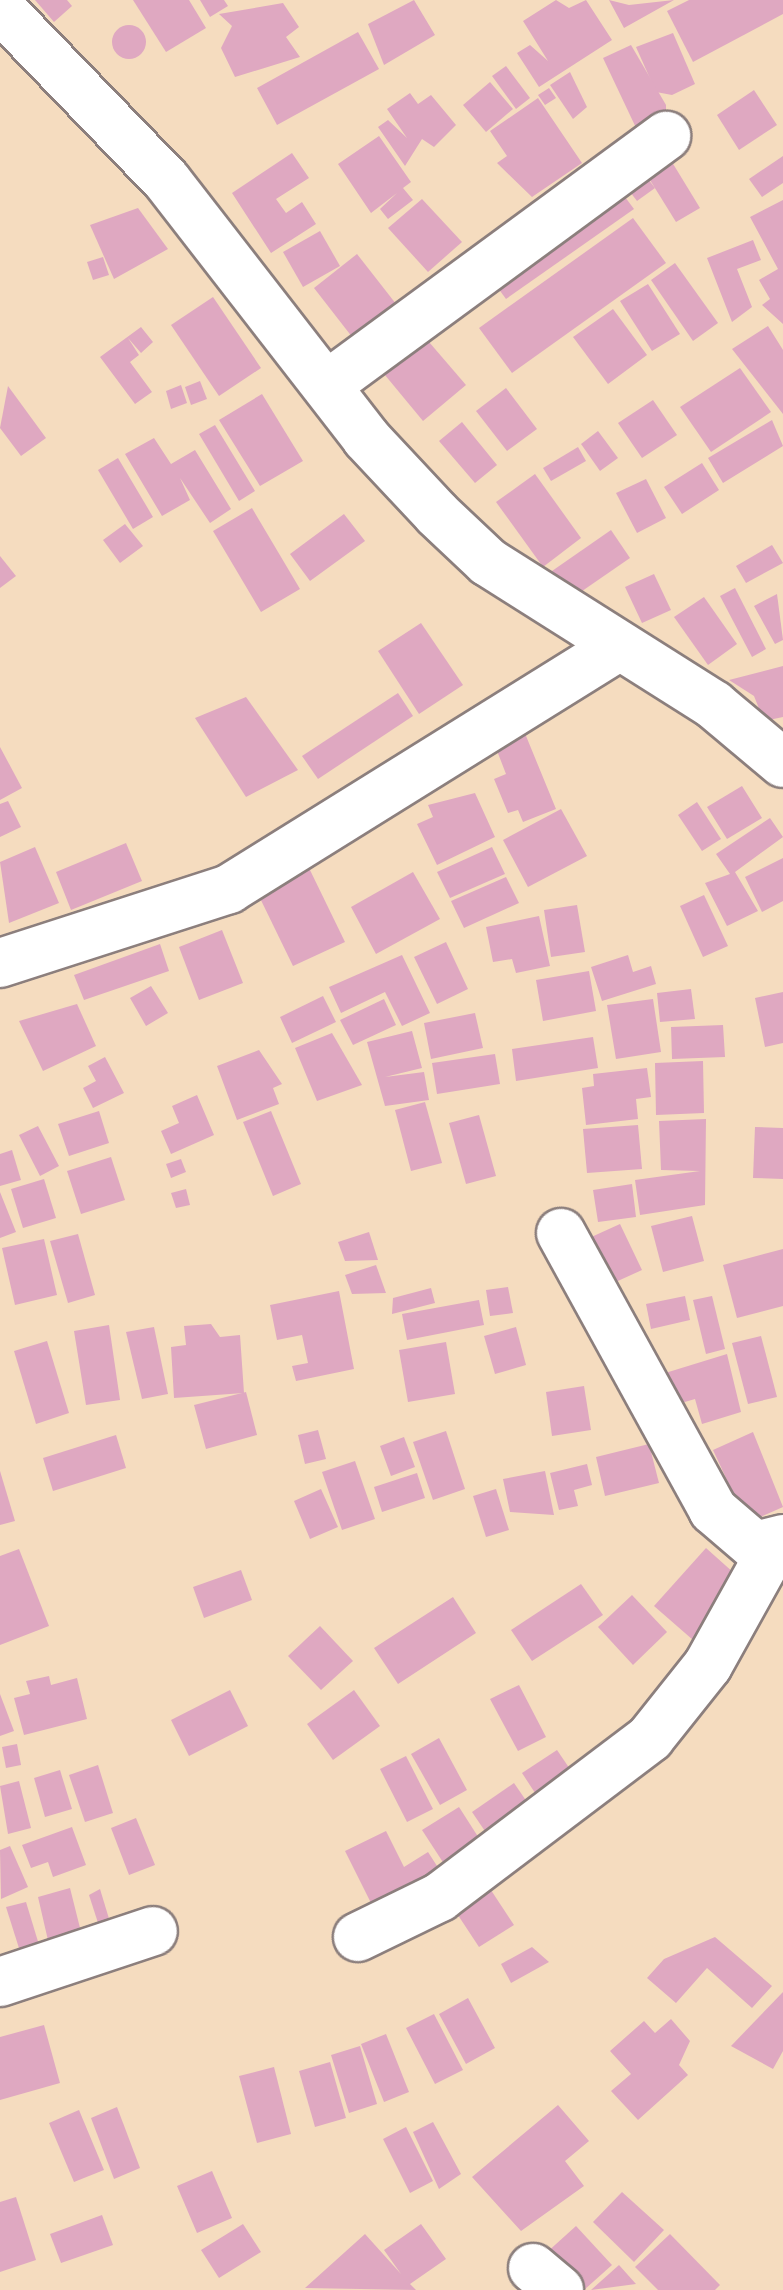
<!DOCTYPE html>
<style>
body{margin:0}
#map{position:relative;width:783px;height:2290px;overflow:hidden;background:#f5dcbf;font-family:"Gentium Book Plus",serif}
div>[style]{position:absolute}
.building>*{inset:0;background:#dfa8c1}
.round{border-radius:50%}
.roads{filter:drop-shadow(2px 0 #8c7f7d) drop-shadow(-2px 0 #8c7f7d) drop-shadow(0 2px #8c7f7d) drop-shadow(0 -2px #8c7f7d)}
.minor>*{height:48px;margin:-24px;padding:0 24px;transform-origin:24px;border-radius:24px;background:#fff}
span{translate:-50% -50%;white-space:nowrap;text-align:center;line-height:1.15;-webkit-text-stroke:8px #fdfcf7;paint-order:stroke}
</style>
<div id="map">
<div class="building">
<div style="clip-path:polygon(35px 0,67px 0,72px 6px,54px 22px)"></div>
<div style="clip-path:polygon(133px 0,189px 0,206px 28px,166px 52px)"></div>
<div style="clip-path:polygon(200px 0,224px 0,228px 6px,210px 17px)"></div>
<div style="clip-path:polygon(414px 0,435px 35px,384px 65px,368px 24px)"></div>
<div style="clip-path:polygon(556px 0,569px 8px,586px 0,612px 40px,539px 87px,517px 53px,530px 45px,548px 61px,523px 21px)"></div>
<div style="clip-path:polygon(609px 0,629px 5px,674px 0,624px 28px)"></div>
<div style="clip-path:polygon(689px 0,783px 0,783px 14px,693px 62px,667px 11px)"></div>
<div style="clip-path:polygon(283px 3px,299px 27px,286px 37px,300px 57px,235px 77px,221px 48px,232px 26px,219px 14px)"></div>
<div class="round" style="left:112px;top:25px;width:34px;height:34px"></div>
<div style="clip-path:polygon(358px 32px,379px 69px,277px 125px,257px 88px)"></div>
<div style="clip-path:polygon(673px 33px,695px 84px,672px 95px,656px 92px,636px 47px)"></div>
<div style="clip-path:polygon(631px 45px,666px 105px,666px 119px,638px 132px,603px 58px)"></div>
<div style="clip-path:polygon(506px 66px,530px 98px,516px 109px,492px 76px)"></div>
<div style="clip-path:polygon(570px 72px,587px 107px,573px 119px,550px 85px)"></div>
<div style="clip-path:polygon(490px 82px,513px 109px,486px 132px,463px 105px)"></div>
<div style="clip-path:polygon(549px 88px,556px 98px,545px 105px,538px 95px)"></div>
<div style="clip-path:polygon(754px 90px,777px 125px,739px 150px,717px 115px)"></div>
<div style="clip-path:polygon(410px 93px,418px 104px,431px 95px,456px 125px,434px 147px,422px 139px,405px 166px,378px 127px,388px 120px,407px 138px,387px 109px)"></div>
<div style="clip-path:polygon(538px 98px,582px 163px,532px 197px,497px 163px,507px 156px,490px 131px)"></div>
<div style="clip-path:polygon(379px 136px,411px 182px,403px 188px,413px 200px,388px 219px,380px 209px,397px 193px,371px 213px,338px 164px)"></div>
<div style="clip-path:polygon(664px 149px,700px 208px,676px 222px,640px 164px)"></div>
<div style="clip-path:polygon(292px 153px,309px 178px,276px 199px,286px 213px,302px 202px,316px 224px,271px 253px,232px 193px)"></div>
<div style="clip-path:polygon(783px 156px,783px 183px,762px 197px,749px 179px)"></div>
<div style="clip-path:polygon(638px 166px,655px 188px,637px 201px,621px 180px)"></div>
<div style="clip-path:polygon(613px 181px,634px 209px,506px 299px,484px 269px)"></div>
<div style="clip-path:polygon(422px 199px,462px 242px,428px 272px,388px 228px)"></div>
<div style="clip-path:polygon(783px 200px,783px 324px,762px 305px,770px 299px,759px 280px,778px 269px,750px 217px)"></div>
<div style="clip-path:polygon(138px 208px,168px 249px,114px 279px,90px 225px)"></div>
<div style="clip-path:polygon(633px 218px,666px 263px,512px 373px,479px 328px)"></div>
<div style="clip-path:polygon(320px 231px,340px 266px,303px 287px,283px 252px)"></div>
<div style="clip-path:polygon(753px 240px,761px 260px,737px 269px,752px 307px,732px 322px,707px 258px)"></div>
<div style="clip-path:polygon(357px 254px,400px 309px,356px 342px,314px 288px)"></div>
<div style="clip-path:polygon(103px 257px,109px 275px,93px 280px,87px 262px)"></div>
<div style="clip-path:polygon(675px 263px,718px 323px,693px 341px,651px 280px)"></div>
<div style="clip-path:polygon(648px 284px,680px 334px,652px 351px,620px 301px)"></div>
<div style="clip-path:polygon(213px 297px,261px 368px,219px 396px,171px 325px)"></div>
<div style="clip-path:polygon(613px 309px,647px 355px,608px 384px,573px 337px)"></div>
<div style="clip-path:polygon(768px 326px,783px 350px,783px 414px,732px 349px)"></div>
<div style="clip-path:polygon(141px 327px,153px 342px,141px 353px,128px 338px,139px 355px,130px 362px,152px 392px,135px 404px,100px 357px)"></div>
<div style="clip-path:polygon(417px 328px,466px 385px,423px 421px,375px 363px)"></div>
<div style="clip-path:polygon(740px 368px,771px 412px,711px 452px,680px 407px)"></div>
<div style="clip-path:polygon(200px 381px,207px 399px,191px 405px,185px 387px)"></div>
<div style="clip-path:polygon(181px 385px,187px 403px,171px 409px,166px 391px)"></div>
<div style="clip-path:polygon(8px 386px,46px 438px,21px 456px,0 428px)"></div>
<div style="clip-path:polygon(506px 388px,537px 429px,507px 451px,476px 411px)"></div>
<div style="clip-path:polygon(262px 394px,303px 461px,260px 486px,219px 420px)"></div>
<div style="clip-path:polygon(653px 400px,677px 435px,642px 458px,618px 423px)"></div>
<div style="clip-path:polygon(772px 420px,783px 446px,723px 483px,708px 458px)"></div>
<div style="clip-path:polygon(462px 422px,497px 465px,475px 483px,439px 441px)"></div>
<div style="clip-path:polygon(215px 425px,255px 491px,239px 501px,199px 434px)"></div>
<div style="clip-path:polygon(598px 431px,618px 458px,600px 471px,581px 444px)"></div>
<div style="clip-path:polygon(154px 438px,171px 464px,195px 450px,231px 509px,210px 523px,180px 478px,190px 500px,162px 516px,125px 454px)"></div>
<div style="clip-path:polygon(578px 447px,586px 461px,551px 481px,543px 468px)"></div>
<div style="clip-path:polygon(118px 458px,153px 517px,133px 529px,98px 470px)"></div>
<div style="clip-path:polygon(702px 463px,719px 490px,682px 514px,664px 487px)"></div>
<div style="clip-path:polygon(535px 474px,581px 538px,543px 567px,496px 502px)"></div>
<div style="clip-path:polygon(646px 479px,666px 518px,637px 533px,616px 493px)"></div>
<div style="clip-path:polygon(252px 508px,300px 589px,261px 612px,213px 531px)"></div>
<div style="clip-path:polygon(344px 514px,365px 541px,310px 581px,290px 554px)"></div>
<div style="clip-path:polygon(125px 524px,143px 546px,120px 563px,103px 540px)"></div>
<div style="clip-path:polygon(611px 530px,630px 558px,572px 598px,552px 571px)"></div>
<div style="clip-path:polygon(772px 545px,783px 563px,746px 583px,736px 566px)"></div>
<div style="clip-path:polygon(0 556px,16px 576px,0 588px)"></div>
<div style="clip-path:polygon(654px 574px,671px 610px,642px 623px,625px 587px)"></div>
<div style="clip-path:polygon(735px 588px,766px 649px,752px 657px,720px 596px)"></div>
<div style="clip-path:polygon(777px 594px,783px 640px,775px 644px,754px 606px)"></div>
<div style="clip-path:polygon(704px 597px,737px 644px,708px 665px,674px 617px)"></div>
<div style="clip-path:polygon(421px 623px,463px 685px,419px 714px,378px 651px)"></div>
<div style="clip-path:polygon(783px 666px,783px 717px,764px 721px,754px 696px,729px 680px)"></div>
<div style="clip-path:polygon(398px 693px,413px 716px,318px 779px,302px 756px)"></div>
<div style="clip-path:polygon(246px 697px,298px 770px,246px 797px,195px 718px)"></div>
<div style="clip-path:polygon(524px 731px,556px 809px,523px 822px,518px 810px,508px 813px,494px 779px,506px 774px,494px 743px)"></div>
<div style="clip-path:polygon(0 747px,22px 788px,0 800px)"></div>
<div style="clip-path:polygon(742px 786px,762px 818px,727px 839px,707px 807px)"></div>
<div style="clip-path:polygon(475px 793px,495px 837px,437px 865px,417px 824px,433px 817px,428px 805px)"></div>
<div style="clip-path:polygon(8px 801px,21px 827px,0 837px,0 804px)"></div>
<div style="clip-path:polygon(697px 802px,721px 839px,702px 851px,678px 815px)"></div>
<div style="clip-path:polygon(561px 809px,587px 856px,528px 887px,503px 840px)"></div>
<div style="clip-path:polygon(770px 818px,783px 837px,735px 872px,758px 911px,727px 926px,705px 883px,730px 874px,716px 854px)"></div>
<div style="clip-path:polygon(126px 843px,142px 881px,71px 910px,56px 872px)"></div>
<div style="clip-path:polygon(35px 847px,59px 903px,9px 923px,0 862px)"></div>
<div style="clip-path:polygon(492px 847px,505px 874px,450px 898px,437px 872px)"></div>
<div style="clip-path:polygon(783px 858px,783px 901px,762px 912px,745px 877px)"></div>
<div style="clip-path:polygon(309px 868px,345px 942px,293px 966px,257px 892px)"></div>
<div style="clip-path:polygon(413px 872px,440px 919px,376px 954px,351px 907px)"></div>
<div style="clip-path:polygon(506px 877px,519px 903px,464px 928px,451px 901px)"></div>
<div style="clip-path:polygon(704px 895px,728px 946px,703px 957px,680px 906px)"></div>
<div style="clip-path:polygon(577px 905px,585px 952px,551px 957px,544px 910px)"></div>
<div style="clip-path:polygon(539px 916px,550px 966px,516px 973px,512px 959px,493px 962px,486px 927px)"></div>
<div style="clip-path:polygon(222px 930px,243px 983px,199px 1000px,179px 947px)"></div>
<div style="clip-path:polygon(446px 942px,468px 989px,437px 1004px,414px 957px)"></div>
<div style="clip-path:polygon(160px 944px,169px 971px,84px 1000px,74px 975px)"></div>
<div style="clip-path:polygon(402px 955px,430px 1013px,402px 1026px,385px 992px,341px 1013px,329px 987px)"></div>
<div style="clip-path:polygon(628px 955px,633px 972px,651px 966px,656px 984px,602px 1001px,591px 967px)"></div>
<div style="clip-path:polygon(589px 971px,596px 1011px,543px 1021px,536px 980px)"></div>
<div style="clip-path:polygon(151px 986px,168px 1013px,146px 1026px,130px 998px)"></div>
<div style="clip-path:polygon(691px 989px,695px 1019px,660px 1022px,657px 993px)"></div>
<div style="clip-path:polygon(783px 992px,783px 1043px,765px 1047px,755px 998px)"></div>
<div style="clip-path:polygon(323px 996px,336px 1022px,292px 1043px,280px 1017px)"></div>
<div style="clip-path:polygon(384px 999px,396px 1025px,353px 1045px,340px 1020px)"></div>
<div style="clip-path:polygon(653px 999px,661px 1052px,616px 1059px,607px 1005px)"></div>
<div style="clip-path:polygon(77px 1004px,96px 1046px,43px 1071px,19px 1021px)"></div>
<div style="clip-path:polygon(475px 1013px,483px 1048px,431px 1059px,424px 1023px)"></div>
<div style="clip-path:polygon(723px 1025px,725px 1057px,672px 1059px,671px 1027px)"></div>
<div style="clip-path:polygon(412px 1031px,422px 1068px,385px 1077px,424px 1072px,429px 1100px,385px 1106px,367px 1042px)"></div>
<div style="clip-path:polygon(332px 1033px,362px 1085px,317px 1101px,295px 1048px)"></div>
<div style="clip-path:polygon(593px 1037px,598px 1068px,516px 1081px,512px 1049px)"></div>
<div style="clip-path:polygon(259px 1050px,282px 1084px,273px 1088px,279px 1104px,237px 1120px,217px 1066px)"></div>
<div style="clip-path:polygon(495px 1054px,500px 1084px,437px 1094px,432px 1063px)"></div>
<div style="clip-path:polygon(105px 1057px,124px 1093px,93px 1108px,83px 1088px,96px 1081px,88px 1066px)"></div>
<div style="clip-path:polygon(703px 1061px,704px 1113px,656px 1115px,655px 1063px)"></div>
<div style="clip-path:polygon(647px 1068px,651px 1097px,636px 1099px,638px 1119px,586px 1125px,582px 1088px,594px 1086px,593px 1074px)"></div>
<div style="clip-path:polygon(197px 1095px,214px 1135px,171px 1154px,161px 1131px,179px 1123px,172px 1106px)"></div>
<div style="clip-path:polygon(425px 1102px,442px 1163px,411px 1171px,395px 1110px)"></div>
<div style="clip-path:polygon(99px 1111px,109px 1143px,69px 1156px,58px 1124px)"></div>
<div style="clip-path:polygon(271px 1111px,301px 1184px,273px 1196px,243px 1122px)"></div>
<div style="clip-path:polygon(479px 1115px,496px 1176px,466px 1184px,449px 1123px)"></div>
<div style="clip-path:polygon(706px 1119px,705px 1205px,640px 1215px,635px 1180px,700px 1171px,661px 1170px,659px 1121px)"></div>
<div style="clip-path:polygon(638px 1125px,642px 1169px,587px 1173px,583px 1129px)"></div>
<div style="clip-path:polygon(38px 1126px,59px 1166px,40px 1176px,19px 1135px)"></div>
<div style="clip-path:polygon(755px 1127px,783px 1128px,783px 1179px,753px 1178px)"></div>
<div style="clip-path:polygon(12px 1150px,21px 1180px,0 1186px,0 1154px)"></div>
<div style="clip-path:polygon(111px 1157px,125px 1200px,81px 1214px,67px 1171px)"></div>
<div style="clip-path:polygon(181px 1159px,186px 1172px,171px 1178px,166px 1164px)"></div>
<div style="clip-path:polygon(44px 1179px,56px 1218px,23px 1228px,11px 1189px)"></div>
<div style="clip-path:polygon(632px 1184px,636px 1217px,598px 1222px,593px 1190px)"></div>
<div style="clip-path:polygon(186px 1189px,190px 1205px,176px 1208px,171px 1193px)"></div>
<div style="clip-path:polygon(0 1192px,16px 1232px,0 1238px)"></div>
<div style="clip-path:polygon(692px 1216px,704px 1261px,663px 1272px,651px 1226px)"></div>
<div style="clip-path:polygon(620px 1224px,642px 1270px,609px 1285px,587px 1239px)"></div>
<div style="clip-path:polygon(369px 1232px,378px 1260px,345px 1261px,338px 1242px)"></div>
<div style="clip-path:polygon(78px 1234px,95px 1295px,68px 1303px,50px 1241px)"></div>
<div style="clip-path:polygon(44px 1239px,57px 1295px,15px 1305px,2px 1248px)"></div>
<div style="clip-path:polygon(783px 1249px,783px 1306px,737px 1318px,723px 1265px)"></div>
<div style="clip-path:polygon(376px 1265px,386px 1293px,352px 1294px,345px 1275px)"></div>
<div style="clip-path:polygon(508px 1287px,513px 1313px,490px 1316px,486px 1290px)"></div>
<div style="clip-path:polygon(431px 1288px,435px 1303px,392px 1314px,393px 1298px)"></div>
<div style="clip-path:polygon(339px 1291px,354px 1369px,296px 1381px,292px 1366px,308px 1363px,302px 1335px,277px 1340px,270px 1305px)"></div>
<div style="clip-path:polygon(685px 1296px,690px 1320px,651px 1329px,646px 1304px)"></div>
<div style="clip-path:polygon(712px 1296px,725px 1349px,706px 1354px,693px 1300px)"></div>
<div style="clip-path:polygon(479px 1300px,484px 1325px,407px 1340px,402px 1314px)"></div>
<div style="clip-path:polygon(211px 1324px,220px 1337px,240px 1335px,244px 1393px,174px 1398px,171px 1347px,186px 1345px,184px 1326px)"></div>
<div style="clip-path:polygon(109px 1325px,120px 1400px,86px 1405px,74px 1331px)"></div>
<div style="clip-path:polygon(154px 1327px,168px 1394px,142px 1399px,126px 1332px)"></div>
<div style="clip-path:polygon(516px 1327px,526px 1365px,495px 1374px,484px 1336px)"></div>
<div style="clip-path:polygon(761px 1336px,777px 1397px,748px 1404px,732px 1343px)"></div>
<div style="clip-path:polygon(47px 1341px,69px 1413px,36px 1424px,14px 1351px)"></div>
<div style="clip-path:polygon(446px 1342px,455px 1394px,408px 1402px,399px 1350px)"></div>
<div style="clip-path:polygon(727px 1354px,741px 1412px,702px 1424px,695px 1399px,671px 1406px,662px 1374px)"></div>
<div style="clip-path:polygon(584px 1386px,591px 1430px,552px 1436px,546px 1392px)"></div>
<div style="clip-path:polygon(246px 1392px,257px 1435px,206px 1449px,194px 1405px)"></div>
<div style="clip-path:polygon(318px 1430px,326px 1459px,305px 1464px,298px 1435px)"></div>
<div style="clip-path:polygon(446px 1431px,465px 1489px,433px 1500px,413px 1442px)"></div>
<div style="clip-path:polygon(753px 1432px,783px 1507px,747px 1523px,713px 1450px)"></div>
<div style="clip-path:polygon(116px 1435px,126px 1468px,53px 1491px,43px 1458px)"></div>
<div style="clip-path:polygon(404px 1437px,415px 1467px,391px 1476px,380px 1446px)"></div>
<div style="clip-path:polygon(649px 1444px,659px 1483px,605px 1496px,596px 1457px)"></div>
<div style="clip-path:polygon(355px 1461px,375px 1519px,342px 1530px,322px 1472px)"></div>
<div style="clip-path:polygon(587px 1464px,592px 1485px,574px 1490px,578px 1506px,559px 1510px,550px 1473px)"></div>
<div style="clip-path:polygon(0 1471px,15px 1521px,0 1525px)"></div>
<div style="clip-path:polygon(545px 1471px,554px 1515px,510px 1512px,503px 1479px)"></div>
<div style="clip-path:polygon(417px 1473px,425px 1498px,382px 1512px,374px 1487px)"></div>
<div style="clip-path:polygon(321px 1489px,338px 1527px,310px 1539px,294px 1501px)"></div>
<div style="clip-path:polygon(496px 1489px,509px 1530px,486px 1537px,473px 1496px)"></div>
<div style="clip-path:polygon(706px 1548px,744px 1582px,693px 1640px,654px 1606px)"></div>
<div style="clip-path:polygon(19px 1549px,49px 1626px,0 1645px,0 1556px)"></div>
<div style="clip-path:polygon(241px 1570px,252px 1600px,204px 1618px,193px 1587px)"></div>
<div style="clip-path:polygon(581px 1584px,603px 1615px,532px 1661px,511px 1630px)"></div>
<div style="clip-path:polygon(632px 1595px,667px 1632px,633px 1665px,598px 1627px)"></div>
<div style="clip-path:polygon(453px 1597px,476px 1633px,398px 1684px,374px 1648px)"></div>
<div style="clip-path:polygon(320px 1626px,353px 1661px,321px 1690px,288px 1656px)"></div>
<div style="clip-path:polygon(49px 1676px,51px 1685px,77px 1678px,87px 1719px,24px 1735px,14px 1698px,30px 1694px,26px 1681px)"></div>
<div style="clip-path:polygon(519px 1685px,546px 1737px,518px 1751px,490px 1699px)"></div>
<div style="clip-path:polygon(230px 1690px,248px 1726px,189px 1756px,171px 1720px)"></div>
<div style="clip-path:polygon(354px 1690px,380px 1726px,333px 1760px,307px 1724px)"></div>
<div style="clip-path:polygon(0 1694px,14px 1731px,0 1736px)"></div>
<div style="clip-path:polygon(439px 1738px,467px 1790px,440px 1805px,411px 1754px)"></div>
<div style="clip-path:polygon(17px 1744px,21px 1765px,6px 1768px,2px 1747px)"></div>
<div style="clip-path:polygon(557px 1750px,574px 1775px,539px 1799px,522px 1773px)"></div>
<div style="clip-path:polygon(406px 1756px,433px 1809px,407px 1822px,380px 1769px)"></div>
<div style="clip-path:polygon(98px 1765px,113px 1813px,85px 1822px,69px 1775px)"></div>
<div style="clip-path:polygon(60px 1770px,72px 1809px,45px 1817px,34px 1778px)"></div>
<div style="clip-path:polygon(19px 1781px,31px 1828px,8px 1834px,0 1786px)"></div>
<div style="clip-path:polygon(514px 1783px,536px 1815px,493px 1843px,472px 1812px)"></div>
<div style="clip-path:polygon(459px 1807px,484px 1846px,448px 1870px,422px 1830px)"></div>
<div style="clip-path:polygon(136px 1818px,155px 1865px,129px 1875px,111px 1828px)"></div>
<div style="clip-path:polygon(72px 1827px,86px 1865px,53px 1877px,48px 1862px,31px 1868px,22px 1845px)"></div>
<div style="clip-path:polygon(386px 1831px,404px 1867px,428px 1852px,448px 1883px,422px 1898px,411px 1880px,418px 1895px,377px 1915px,345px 1851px)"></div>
<div style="clip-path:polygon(10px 1846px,28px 1887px,1px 1899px,0 1850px)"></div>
<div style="clip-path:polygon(483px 1878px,514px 1925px,479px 1947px,448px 1900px)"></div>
<div style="clip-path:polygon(70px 1888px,83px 1940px,50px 1949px,38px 1897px)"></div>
<div style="clip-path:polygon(100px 1889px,110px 1922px,99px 1926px,89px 1895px)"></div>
<div style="clip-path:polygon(26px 1902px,43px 1958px,24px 1964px,6px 1907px)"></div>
<div style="clip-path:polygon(715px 1937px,772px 1986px,752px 2008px,707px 1968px,676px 2003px,647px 1978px,664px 1959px)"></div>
<div style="clip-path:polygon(532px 1947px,549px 1962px,511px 1983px,501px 1964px)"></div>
<div style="clip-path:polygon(783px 1992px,783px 2051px,773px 2069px,731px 2046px)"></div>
<div style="clip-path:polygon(468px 1998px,495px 2048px,466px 2064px,439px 2014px)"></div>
<div style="clip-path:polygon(434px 2014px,463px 2070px,435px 2084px,406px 2028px)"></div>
<div style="clip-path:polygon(671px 2019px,690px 2041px,679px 2065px,688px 2075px,638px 2120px,611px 2091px,631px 2074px,610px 2051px,644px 2021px,655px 2033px)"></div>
<div style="clip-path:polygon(44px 2025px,60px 2083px,0 2100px,0 2037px)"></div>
<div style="clip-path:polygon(386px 2034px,409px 2092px,384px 2102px,361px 2044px)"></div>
<div style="clip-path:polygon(360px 2046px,377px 2104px,349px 2113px,331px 2055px)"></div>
<div style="clip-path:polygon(330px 2062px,346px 2118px,315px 2127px,299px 2071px)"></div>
<div style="clip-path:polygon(274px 2067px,291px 2134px,257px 2143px,239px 2076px)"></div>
<div style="clip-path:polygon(558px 2105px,589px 2141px,565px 2161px,584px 2186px,521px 2231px,472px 2177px)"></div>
<div style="clip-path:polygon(117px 2107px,140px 2168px,114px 2179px,91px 2118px)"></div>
<div style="clip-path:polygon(79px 2110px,104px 2170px,74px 2182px,49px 2123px)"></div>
<div style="clip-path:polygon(433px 2122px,461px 2174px,439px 2189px,413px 2132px)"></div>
<div style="clip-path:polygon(406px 2127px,433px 2181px,410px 2193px,383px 2139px)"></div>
<div style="clip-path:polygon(212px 2171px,232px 2218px,197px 2233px,177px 2186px)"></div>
<div style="clip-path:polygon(622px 2192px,664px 2230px,634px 2262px,593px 2222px)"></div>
<div style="clip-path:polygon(16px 2197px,36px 2260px,0 2272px,0 2202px)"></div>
<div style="clip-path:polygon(102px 2215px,113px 2245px,61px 2263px,50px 2234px)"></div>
<div style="clip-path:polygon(243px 2224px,261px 2252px,219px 2278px,201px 2250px)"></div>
<div style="clip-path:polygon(421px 2224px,446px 2259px,410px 2284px,416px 2290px,305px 2288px,365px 2234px,401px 2274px,384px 2250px)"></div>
<div style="clip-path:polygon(576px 2226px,612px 2265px,584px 2290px,545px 2254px)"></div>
<div style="clip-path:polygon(670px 2234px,720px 2285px,715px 2290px,658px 2290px,635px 2267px)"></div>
<div style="clip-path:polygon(619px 2265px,636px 2284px,591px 2290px)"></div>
</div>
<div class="roads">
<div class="minor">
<div style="left:0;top:8px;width:240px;rotate:46deg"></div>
<div style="left:167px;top:181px;width:325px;rotate:52.2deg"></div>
<div style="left:366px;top:438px;width:104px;rotate:46.9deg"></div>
<div style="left:437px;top:514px;width:70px;rotate:43.3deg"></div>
<div style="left:488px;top:562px;width:267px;rotate:32.3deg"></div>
<div style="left:714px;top:705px;width:90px;rotate:40deg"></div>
<div style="left:327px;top:385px;width:421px;rotate:-36.3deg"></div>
<div style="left:0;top:963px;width:241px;rotate:-17.9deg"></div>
<div style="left:229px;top:889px;width:456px;rotate:-31.9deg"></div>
<div style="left:561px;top:1233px;width:316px;rotate:61.2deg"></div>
<div style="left:713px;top:1510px;width:55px;rotate:40.6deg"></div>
<div style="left:755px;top:1546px;width:29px;rotate:-14deg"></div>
<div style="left:358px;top:1937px;width:91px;rotate:-26deg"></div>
<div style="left:440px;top:1897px;width:263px;rotate:-37.1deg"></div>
<div style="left:650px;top:1738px;width:93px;rotate:-51.5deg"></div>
<div style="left:708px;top:1665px;width:140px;rotate:-60.9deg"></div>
<div style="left:0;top:1982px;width:161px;rotate:-18.4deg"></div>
<div style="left:533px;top:2268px;width:34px;rotate:40deg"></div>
</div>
</div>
</div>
